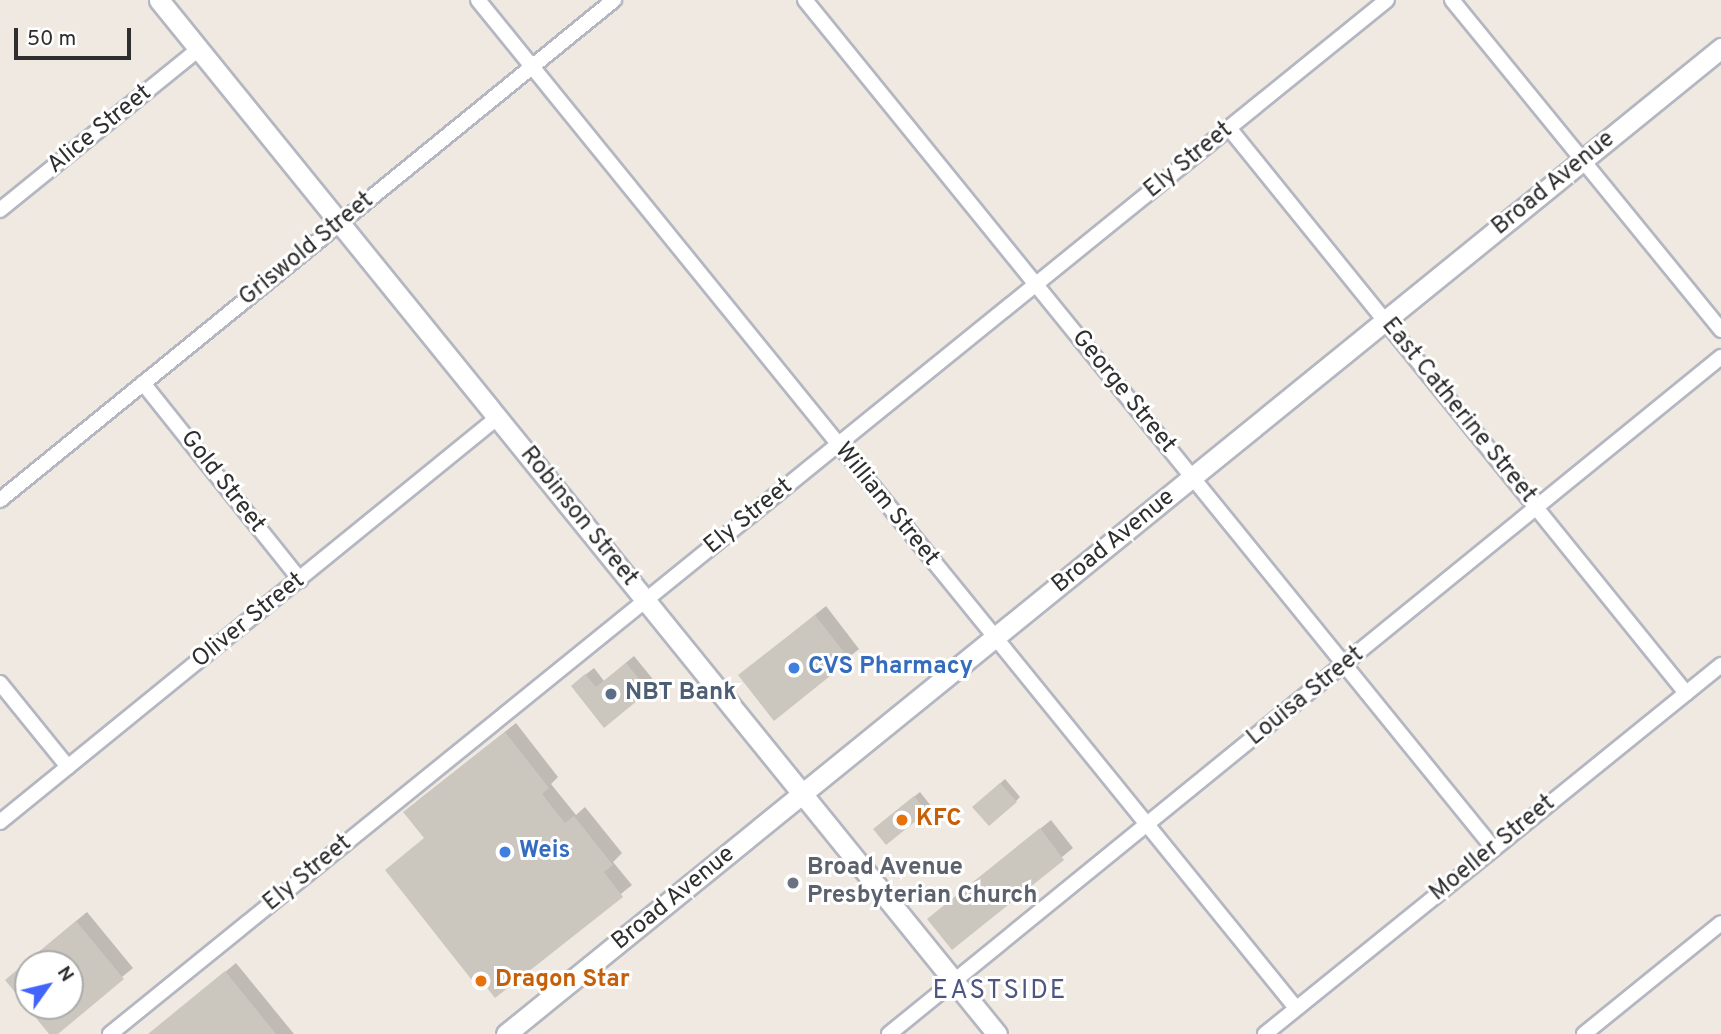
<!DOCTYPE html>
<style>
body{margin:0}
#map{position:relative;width:1721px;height:1034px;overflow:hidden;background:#efe9e1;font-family:Overpass,sans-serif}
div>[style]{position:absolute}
.shadow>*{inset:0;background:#0003}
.building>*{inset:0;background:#cbc7bf}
.roads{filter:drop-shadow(2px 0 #b4b7c1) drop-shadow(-2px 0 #b4b7c1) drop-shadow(0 2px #b4b7c1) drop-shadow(0 -2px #b4b7c1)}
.street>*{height:14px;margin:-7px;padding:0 7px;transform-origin:7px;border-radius:7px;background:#fff}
.secondary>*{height:19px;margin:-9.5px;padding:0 9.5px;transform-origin:9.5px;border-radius:9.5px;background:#fff}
.dots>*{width:19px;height:19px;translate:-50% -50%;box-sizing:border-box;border:4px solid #fff;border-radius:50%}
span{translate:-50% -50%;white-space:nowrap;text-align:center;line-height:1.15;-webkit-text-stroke:6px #fff;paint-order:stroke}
.street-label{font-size:24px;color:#2e2e2e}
.shop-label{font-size:24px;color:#366cbe;font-weight:700}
.left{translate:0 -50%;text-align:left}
.service-label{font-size:24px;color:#4e5e75;font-weight:700}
.food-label{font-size:24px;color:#c56008;font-weight:700}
.worship-label{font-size:24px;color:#5b616d;font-weight:700}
.neighbourhood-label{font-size:26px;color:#4d5680;letter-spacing:2px}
.north{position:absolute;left:14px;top:950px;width:70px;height:70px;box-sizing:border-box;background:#fff;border:2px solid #ababab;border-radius:50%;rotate:56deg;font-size:19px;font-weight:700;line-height:28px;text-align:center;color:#2e2e2e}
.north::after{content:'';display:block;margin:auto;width:24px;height:32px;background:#4264fb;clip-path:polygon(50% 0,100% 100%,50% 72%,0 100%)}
.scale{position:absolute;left:14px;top:28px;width:117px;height:32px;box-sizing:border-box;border:4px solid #2e2e2e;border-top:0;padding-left:9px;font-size:21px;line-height:24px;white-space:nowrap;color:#2e2e2e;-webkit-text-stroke:5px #fff;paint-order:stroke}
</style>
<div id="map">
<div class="shadow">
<div style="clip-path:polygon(826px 606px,859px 649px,774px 718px,740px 675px)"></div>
<div style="clip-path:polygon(634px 656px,656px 683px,605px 725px,580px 679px,594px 668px,604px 681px)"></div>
<div style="clip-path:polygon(516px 723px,558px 777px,551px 784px,576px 815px,585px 807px,622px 853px,613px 862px,632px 885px,496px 995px,387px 870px,426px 837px,416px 802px)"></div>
<div style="clip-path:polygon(1005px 779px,1020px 797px,1016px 801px,979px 802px)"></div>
<div style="clip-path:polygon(920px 792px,931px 806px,886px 843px,880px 824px)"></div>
<div style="clip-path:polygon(1051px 820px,1073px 848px,952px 947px,929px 919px)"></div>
<div style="clip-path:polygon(87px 912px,133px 968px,52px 1034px,28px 1006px,70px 1006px,70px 964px,28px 964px,28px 1005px,17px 970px)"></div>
<div style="clip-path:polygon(236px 963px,294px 1034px,149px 1034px)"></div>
</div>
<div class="building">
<div style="clip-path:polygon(815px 615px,850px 660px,774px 721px,738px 675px)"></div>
<div style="clip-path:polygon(626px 663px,649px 691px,604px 728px,571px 686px,585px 674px,596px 687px)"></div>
<div style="clip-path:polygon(505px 732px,549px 788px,542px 794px,565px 823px,574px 816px,613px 865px,604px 872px,623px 897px,495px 998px,477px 975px,471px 979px,385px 870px,424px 838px,403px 812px)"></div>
<div style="clip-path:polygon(1000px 783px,1017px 802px,989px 826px,972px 807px)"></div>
<div style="clip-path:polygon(914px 796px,927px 812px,886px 845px,873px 829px)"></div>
<div style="clip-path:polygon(1040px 828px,1064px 860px,952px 950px,927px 919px)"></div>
<div style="clip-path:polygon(evenodd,76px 921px,124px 979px,58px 1034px,49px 1034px,5px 980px,76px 921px,28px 964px,70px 964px,70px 1006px,28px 1006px,28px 964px)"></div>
<div style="clip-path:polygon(225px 971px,276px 1034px,148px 1034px)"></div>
</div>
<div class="roads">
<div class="street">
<div style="left:478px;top:0;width:1298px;rotate:50.94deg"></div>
<div style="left:805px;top:0;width:1093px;rotate:50.94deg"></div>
<div style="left:1452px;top:0;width:426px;rotate:50.8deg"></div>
<div style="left:1229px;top:128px;width:727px;rotate:51.03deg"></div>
<div style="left:0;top:210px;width:256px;rotate:-39deg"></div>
<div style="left:143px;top:383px;width:252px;rotate:51.4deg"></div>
<div style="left:0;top:500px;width:792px;rotate:-39.16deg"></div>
<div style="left:0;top:683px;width:108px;rotate:51deg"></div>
<div style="left:0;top:822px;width:640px;rotate:-39.11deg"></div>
<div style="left:110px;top:1034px;width:1643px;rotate:-39deg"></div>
<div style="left:889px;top:1034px;width:1073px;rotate:-39.14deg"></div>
<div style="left:1265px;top:1034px;width:587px;rotate:-38.98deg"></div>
<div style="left:1584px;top:1034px;width:176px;rotate:-39deg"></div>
</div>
<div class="secondary">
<div style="left:159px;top:0;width:1331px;rotate:50.98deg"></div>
<div style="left:506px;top:1034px;width:1565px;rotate:-39.06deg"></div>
</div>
</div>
<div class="dots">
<div style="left:794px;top:668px;background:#3f7fe0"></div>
<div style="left:611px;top:694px;background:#5c6f8a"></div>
<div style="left:902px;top:820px;background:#e8710a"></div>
<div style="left:505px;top:852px;background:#3f7fe0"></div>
<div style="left:793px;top:883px;background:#6b7280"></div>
<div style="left:481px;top:981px;background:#e8710a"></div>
</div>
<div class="street-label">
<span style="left:100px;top:130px;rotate:-39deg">Alice Street</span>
<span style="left:1189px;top:161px;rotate:-39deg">Ely Street</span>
<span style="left:1554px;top:184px;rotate:-39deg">Broad Avenue</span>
<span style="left:307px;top:250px;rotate:-39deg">Griswold Street</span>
<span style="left:1123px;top:392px;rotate:51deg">George Street</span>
<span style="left:1458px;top:411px;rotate:51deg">East Catherine Street</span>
<span style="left:222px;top:482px;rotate:52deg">Gold Street</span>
<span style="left:886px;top:505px;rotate:51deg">William Street</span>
<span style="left:578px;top:517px;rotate:51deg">Robinson Street</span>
<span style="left:749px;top:517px;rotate:-39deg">Ely Street</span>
<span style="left:1114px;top:542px;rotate:-39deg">Broad Avenue</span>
<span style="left:249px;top:621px;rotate:-39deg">Oliver Street</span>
<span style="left:1306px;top:697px;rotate:-39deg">Louisa Street</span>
<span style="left:1493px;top:849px;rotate:-39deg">Moeller Street</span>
<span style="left:308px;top:874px;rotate:-39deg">Ely Street</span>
<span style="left:674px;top:899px;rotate:-39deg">Broad Avenue</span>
</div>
<div class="shop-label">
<span class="left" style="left:808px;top:668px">CVS Pharmacy</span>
<span class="left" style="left:519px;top:852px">Weis</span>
</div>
<div class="service-label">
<span class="left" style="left:625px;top:694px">NBT Bank</span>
</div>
<div class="food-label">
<span class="left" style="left:916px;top:820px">KFC</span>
<span class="left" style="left:495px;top:981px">Dragon Star</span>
</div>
<div class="worship-label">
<span class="left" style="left:807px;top:883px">Broad Avenue<br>Presbyterian Church</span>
</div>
<div class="neighbourhood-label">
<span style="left:1000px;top:992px">EASTSIDE</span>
</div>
<div class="north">N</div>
<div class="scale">50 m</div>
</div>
